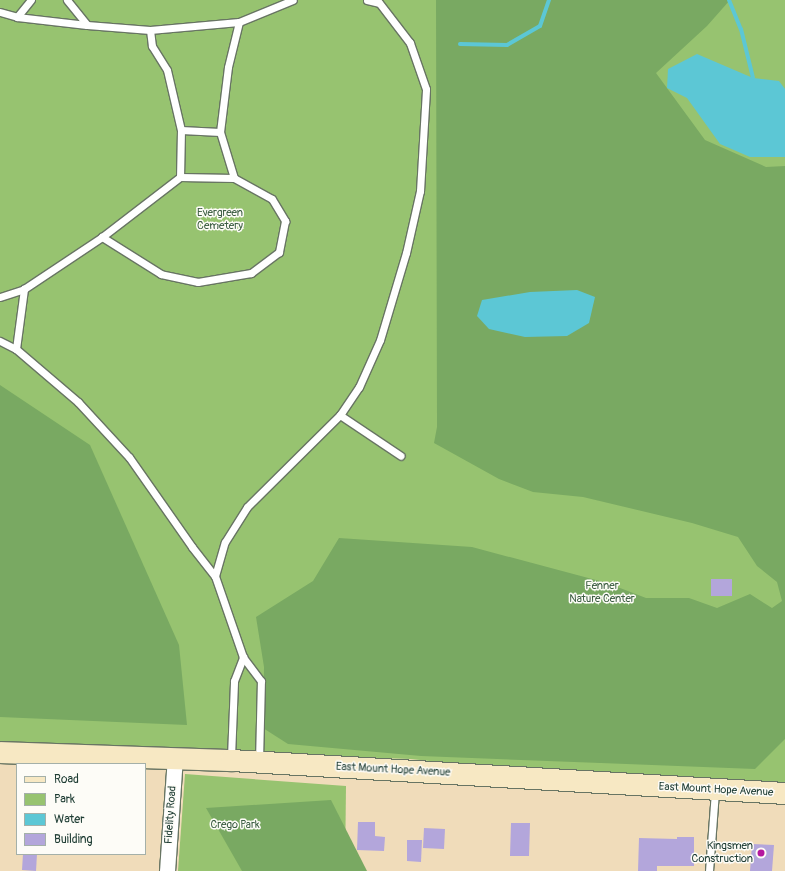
<!DOCTYPE html>
<style>
body{margin:0}
#map{position:relative;width:785px;height:871px;overflow:hidden;background:#f0dcba;font-family:Pangolin,sans-serif}
div>[style]{position:absolute}
.green>*{inset:0;background:#97c370}
.forest>*{inset:0;background:#79a962}
.water>*{inset:0;background:#5cc7d5}
.stream>*{height:4px;margin:-2px;padding:0 2px;transform-origin:2px;border-radius:2px;background:#5cc7d5}
.building>*{inset:0;background:#b3a6db}
.roads{filter:drop-shadow(1px 0 #687563) drop-shadow(-1px 0 #687563) drop-shadow(0 1px #687563) drop-shadow(0 -1px #687563)}
.lane>*{height:7px;margin:-3.5px;padding:0 3.5px;transform-origin:3.5px;border-radius:3.5px;background:#fff}
.street>*{height:15px;margin:-7.5px;padding:0 7.5px;transform-origin:7.5px;border-radius:7.5px;background:#fff}
.secondary>*{height:21px;margin:-10.5px;padding:0 10.5px;transform-origin:10.5px;border-radius:10.5px;background:#f7e8c3}
.dots>*{width:11px;height:11px;translate:-50% -50%;box-sizing:border-box;border:2px solid #fdfcf7;border-radius:50%}
span{translate:-50% -50%;white-space:nowrap;text-align:center;line-height:1.15;-webkit-text-stroke:3px #fdfcf7;paint-order:stroke}
.park-label{font-size:11px;color:#3d5e43}
.street-label{font-size:11px;color:#1f3d34}
.poi-label{font-size:11px;color:#1f3d34}
.right{translate:-100% -50%;text-align:right}
.legend{position:absolute;left:16px;top:763px;width:130px;height:92px;box-sizing:border-box;background:#fdfcf7;border:1px solid #a4b0a9;margin:0;padding:5px 7px;list-style:none;font-size:12px;color:#1f3d34}
.legend li{display:flex;align-items:center;gap:8px;height:20px}
.legend b{width:20px;border:1px solid #a4b0a9}
</style>
<div id="map">
<div class="green">
<div style="clip-path:polygon(0 0,785px 0,785px 793px,715px 790px,410px 759px,0 746px)"></div>
<div style="clip-path:polygon(185px 774px,346px 786px,345px 871px,178px 871px)"></div>
</div>
<div class="forest">
<div style="clip-path:polygon(436px 0,730px 0,707px 26px,656px 73px,705px 140px,766px 167px,785px 166px,785px 739px,755px 769px,421px 756px,288px 744px,263px 728px,264px 667px,256px 617px,313px 581px,339px 538px,472px 547px,607px 583px,646px 598px,689px 598px,717px 608px,750px 594px,772px 608px,782px 601px,777px 582px,757px 566px,738px 537px,692px 523px,583px 497px,533px 492px,499px 479px,434px 443px,437px 427px)"></div>
<div style="clip-path:polygon(0 385px,90px 445px,179px 645px,187px 725px,0 717px)"></div>
<div style="clip-path:polygon(331px 800px,367px 871px,242px 871px,206px 808px)"></div>
</div>
<div class="water">
<div style="clip-path:polygon(697px 54px,753px 78px,779px 81px,785px 89px,785px 157px,750px 157px,720px 144px,687px 98px,667px 88px,668px 69px)"></div>
<div style="clip-path:polygon(577px 290px,595px 297px,589px 323px,567px 336px,525px 337px,489px 329px,477px 316px,482px 300px,530px 292px)"></div>
</div>
<div class="stream">
<div style="left:729px;top:0;width:31px;rotate:68deg"></div>
<div style="left:741px;top:29px;width:50px;rotate:76.2deg"></div>
<div style="left:460px;top:44px;width:47px;rotate:1.2deg"></div>
<div style="left:507px;top:45px;width:38px;rotate:-30deg"></div>
<div style="left:540px;top:26px;width:28px;rotate:-71deg"></div>
</div>
<div class="building">
<div style="clip-path:polygon(711px 579px,732px 579px,732px 596px,711px 596px)"></div>
<div style="clip-path:polygon(358px 822px,375px 822px,375px 836px,385px 837px,384px 851px,357px 850px)"></div>
<div style="clip-path:polygon(511px 823px,530px 823px,529px 856px,510px 856px)"></div>
<div style="clip-path:polygon(424px 828px,445px 829px,444px 849px,423px 848px)"></div>
<div style="clip-path:polygon(677px 837px,694px 837px,694px 866px,657px 866px,657px 871px,638px 871px,639px 838px,677px 839px)"></div>
<div style="clip-path:polygon(407px 840px,422px 840px,421px 862px,407px 861px)"></div>
<div style="clip-path:polygon(752px 844px,774px 845px,772px 871px,750px 871px)"></div>
<div style="clip-path:polygon(23px 854px,37px 854px,36px 871px,22px 870px)"></div>
</div>
<div class="roads">
<div class="lane">
<div style="left:67px;top:0;width:32px;rotate:51deg"></div>
<div style="left:367px;top:0;width:12px;rotate:14deg"></div>
<div style="left:0;top:12px;width:18px;rotate:16deg"></div>
<div style="left:17px;top:17px;width:70px;rotate:6.5deg"></div>
<div style="left:87px;top:25px;width:63px;rotate:4.5deg"></div>
<div style="left:150px;top:30px;width:89px;rotate:-5.1deg"></div>
<div style="left:239px;top:22px;width:58px;rotate:-22.2deg"></div>
<div style="left:17px;top:17px;width:22px;rotate:-51deg"></div>
<div style="left:150px;top:30px;width:16px;rotate:83deg"></div>
<div style="left:152px;top:46px;width:28px;rotate:58deg"></div>
<div style="left:167px;top:70px;width:62px;rotate:76.9deg"></div>
<div style="left:181px;top:130px;width:47px;rotate:91.2deg"></div>
<div style="left:181px;top:130px;width:39px;rotate:3deg"></div>
<div style="left:234px;top:178px;width:48px;rotate:-106.9deg"></div>
<div style="left:220px;top:132px;width:65px;rotate:-83deg"></div>
<div style="left:228px;top:67px;width:46px;rotate:-76.3deg"></div>
<div style="left:0;top:297px;width:25px;rotate:-18deg"></div>
<div style="left:24px;top:289px;width:94px;rotate:-33.7deg"></div>
<div style="left:102px;top:237px;width:98px;rotate:-37.6deg"></div>
<div style="left:180px;top:177px;width:54px;rotate:1.1deg"></div>
<div style="left:234px;top:178px;width:43px;rotate:28.9deg"></div>
<div style="left:272px;top:199px;width:26px;rotate:59deg"></div>
<div style="left:285px;top:221px;width:32px;rotate:101deg"></div>
<div style="left:279px;top:252px;width:35px;rotate:143deg"></div>
<div style="left:251px;top:273px;width:54px;rotate:170.4deg"></div>
<div style="left:198px;top:282px;width:38px;rotate:-168deg"></div>
<div style="left:161px;top:274px;width:70px;rotate:-147.9deg"></div>
<div style="left:0;top:341px;width:18px;rotate:27deg"></div>
<div style="left:16px;top:349px;width:82px;rotate:40.5deg"></div>
<div style="left:78px;top:402px;width:75px;rotate:47.2deg"></div>
<div style="left:129px;top:457px;width:110px;rotate:55deg"></div>
<div style="left:192px;top:547px;width:37px;rotate:52deg"></div>
<div style="left:16px;top:349px;width:61px;rotate:-82.4deg"></div>
<div style="left:340px;top:415px;width:73px;rotate:33.9deg"></div>
<div style="left:231px;top:757px;width:76px;rotate:-87.7deg"></div>
<div style="left:234px;top:681px;width:26px;rotate:-69deg"></div>
<div style="left:259px;top:761px;width:80px;rotate:-88.6deg"></div>
<div style="left:261px;top:681px;width:30px;rotate:-127deg"></div>
<div style="left:243px;top:657px;width:86px;rotate:-109.1deg"></div>
<div style="left:215px;top:576px;width:35px;rotate:-74deg"></div>
<div style="left:225px;top:542px;width:41px;rotate:-57.8deg"></div>
<div style="left:247px;top:507px;width:131px;rotate:-44.7deg"></div>
<div style="left:340px;top:415px;width:34px;rotate:-56deg"></div>
<div style="left:359px;top:387px;width:51px;rotate:-65.9deg"></div>
<div style="left:380px;top:340px;width:91px;rotate:-73.4deg"></div>
<div style="left:406px;top:253px;width:64px;rotate:-77.3deg"></div>
<div style="left:420px;top:191px;width:102px;rotate:-86.6deg"></div>
<div style="left:426px;top:89px;width:49px;rotate:-109.2deg"></div>
<div style="left:410px;top:43px;width:54px;rotate:-127.5deg"></div>
<div style="left:709px;top:871px;width:80px;rotate:-85.7deg"></div>
</div>
<div class="street">
<div style="left:167px;top:871px;width:113px;rotate:-86deg"></div>
</div>
<div class="secondary">
<div style="left:0;top:752px;width:231px;rotate:2deg"></div>
<div style="left:231px;top:760px;width:555px;rotate:3.41deg"></div>
</div>
</div>
<div class="dots">
<div style="left:761px;top:853px;background:#b5179e"></div>
</div>
<div class="park-label">
<span style="left:220px;top:220px">Evergreen<br>Cemetery</span>
<span style="left:602px;top:593px">Fenner<br>Nature Center</span>
<span style="left:235px;top:825px">Crego Park</span>
</div>
<div class="street-label">
<span style="left:393px;top:770px;rotate:3deg">East Mount Hope Avenue</span>
<span style="left:716px;top:790px;rotate:3deg">East Mount Hope Avenue</span>
<span style="left:171px;top:815px;rotate:-86deg">Fidelity Road</span>
</div>
<div class="poi-label">
<span class="right" style="left:753px;top:853px">Kingsmen<br>Construction</span>
</div>
<ul class="legend">
<li><b style="height:5px;background:#f7e8c3"></b>Road</li>
<li><b style="height:11px;background:#97c370"></b>Park</li>
<li><b style="height:11px;background:#5cc7d5"></b>Water</li>
<li><b style="height:11px;background:#b3a6db"></b>Building</li>
</ul>
</div>
